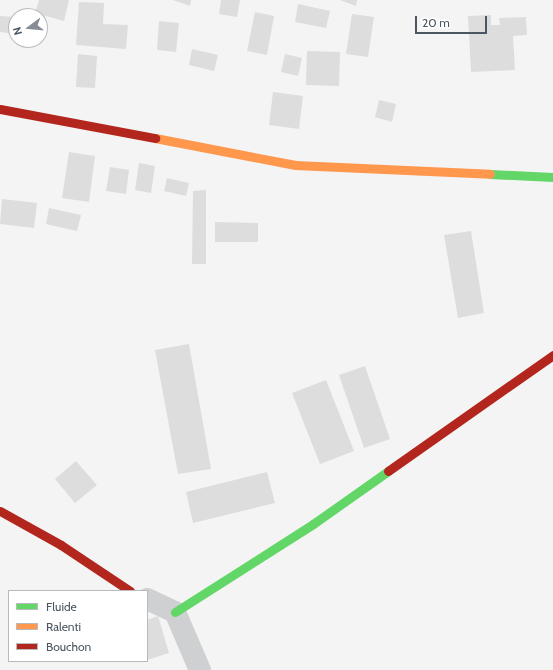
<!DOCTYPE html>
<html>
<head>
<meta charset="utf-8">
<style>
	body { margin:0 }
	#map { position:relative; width:553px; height:670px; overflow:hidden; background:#f4f4f4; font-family:Cabin,sans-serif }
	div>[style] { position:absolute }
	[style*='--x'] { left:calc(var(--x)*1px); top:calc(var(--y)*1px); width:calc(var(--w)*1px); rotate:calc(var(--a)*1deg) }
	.building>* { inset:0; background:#ddddde }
	.street>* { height:22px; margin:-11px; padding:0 11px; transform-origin:11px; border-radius:11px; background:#ced0d2 }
	.fast>* { height:9px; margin:-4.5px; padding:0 4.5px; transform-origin:4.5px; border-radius:4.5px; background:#63d668 }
	.slow>* { height:9px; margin:-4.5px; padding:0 4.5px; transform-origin:4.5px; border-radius:4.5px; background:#ff974d }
	.jam>* { height:9px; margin:-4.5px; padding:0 4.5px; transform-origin:4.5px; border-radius:4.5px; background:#b3261e }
	span { translate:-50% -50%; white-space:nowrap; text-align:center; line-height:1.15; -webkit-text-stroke:3.5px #fff; paint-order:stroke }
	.legend { position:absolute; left:8px; top:590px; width:140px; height:72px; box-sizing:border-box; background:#fff; border:1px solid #b7bbc0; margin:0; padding:5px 7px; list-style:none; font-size:12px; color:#4a5661 }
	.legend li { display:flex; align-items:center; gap:8px; height:20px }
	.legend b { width:20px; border:1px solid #b7bbc0 }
	.north { position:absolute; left:8px; top:8px; width:40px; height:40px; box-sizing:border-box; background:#fff; border:1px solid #b7bbc0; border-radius:50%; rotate:254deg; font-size:11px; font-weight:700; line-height:16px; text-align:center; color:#4a5661 }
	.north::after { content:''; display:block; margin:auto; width:14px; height:18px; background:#868d94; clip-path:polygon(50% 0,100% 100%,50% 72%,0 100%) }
	.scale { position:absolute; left:415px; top:16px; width:72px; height:18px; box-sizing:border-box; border:2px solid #4a5661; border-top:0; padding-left:5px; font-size:12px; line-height:14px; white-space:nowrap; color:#4a5661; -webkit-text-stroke:3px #fff; paint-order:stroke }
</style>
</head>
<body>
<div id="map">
	<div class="building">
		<div style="clip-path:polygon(39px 0,69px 0,64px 21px,35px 13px)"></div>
		<div style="clip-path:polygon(173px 0,191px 0,190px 6px)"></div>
		<div style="clip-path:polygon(221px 0,240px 0,237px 17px,219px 14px)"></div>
		<div style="clip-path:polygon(340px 0,357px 0,356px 6px)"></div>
		<div style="clip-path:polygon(79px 2px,104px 3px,103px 24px,128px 25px,126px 49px,76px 45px)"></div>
		<div style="clip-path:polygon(298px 4px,330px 11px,326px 28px,295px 22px)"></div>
		<div style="clip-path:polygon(255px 12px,274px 16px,267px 55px,247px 51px)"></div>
		<div style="clip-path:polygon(352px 14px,374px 17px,368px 57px,346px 54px)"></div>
		<div style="clip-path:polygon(491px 15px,491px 25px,500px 25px,499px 18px,526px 17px,527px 35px,513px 36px,515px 70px,471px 72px,468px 16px)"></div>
		<div style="clip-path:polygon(0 16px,16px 17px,16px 34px,0 32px)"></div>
		<div style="clip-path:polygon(159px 21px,179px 23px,176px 52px,157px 50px)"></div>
		<div style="clip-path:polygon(192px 49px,218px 55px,214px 71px,189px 65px)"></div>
		<div style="clip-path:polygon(307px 51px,340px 52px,339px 86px,306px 85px)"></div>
		<div style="clip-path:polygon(78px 54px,97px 56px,95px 88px,76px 87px)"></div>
		<div style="clip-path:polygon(285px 54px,302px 58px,298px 76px,281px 72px)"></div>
		<div style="clip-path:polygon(273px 92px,303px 96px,299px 129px,269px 125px)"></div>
		<div style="clip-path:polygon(379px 100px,396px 104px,392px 122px,375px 117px)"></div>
		<div style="clip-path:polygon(69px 152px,95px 156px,89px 202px,62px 198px)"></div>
		<div style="clip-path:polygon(139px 163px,155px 166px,151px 193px,135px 190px)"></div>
		<div style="clip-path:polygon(110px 167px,129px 170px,126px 194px,106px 191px)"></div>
		<div style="clip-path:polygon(167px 178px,189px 183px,186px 196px,164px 191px)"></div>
		<div style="clip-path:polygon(206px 190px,206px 264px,192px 264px,193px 191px)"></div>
		<div style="clip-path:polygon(2px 199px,37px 203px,34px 228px,0 224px)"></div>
		<div style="clip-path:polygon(49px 208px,81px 215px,77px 231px,46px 224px)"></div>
		<div style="clip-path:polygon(215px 222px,258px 223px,258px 242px,215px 242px)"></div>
		<div style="clip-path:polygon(471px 231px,484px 313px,458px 318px,444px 235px)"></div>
		<div style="clip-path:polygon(189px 344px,211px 469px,178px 474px,155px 350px)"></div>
		<div style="clip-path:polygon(365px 366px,390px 439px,364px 448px,339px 375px)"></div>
		<div style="clip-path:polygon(326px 380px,354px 451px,320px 464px,292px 393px)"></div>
		<div style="clip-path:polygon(76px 461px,97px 485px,75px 503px,55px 479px)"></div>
		<div style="clip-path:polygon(267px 472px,275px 503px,193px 523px,186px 492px)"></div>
		<div style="clip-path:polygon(158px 616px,169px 653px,147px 660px,147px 620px)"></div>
	</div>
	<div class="street">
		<div style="--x:147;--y:599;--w:31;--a:25"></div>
		<div style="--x:175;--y:612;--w:63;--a:66.7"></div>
	</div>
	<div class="fast">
		<div style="--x:490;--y:174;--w:63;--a:2.7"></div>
		<div style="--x:175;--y:612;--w:164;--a:-32.5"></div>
		<div style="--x:313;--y:524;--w:92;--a:-35.2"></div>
	</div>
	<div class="slow">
		<div style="--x:155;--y:138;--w:143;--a:10.9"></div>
		<div style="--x:295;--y:165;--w:195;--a:2.6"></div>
	</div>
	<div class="jam">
		<div style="--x:0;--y:109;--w:158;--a:10.6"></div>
		<div style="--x:388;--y:471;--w:202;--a:-35.1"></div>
		<div style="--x:0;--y:511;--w:70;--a:29.1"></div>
		<div style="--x:61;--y:545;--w:83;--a:33.7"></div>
	</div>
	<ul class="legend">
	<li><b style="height:5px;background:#63d668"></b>Fluide</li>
	<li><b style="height:5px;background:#ff974d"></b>Ralenti</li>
	<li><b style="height:5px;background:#b3261e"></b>Bouchon</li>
	</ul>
	<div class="north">N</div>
	<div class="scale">20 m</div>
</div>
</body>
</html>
